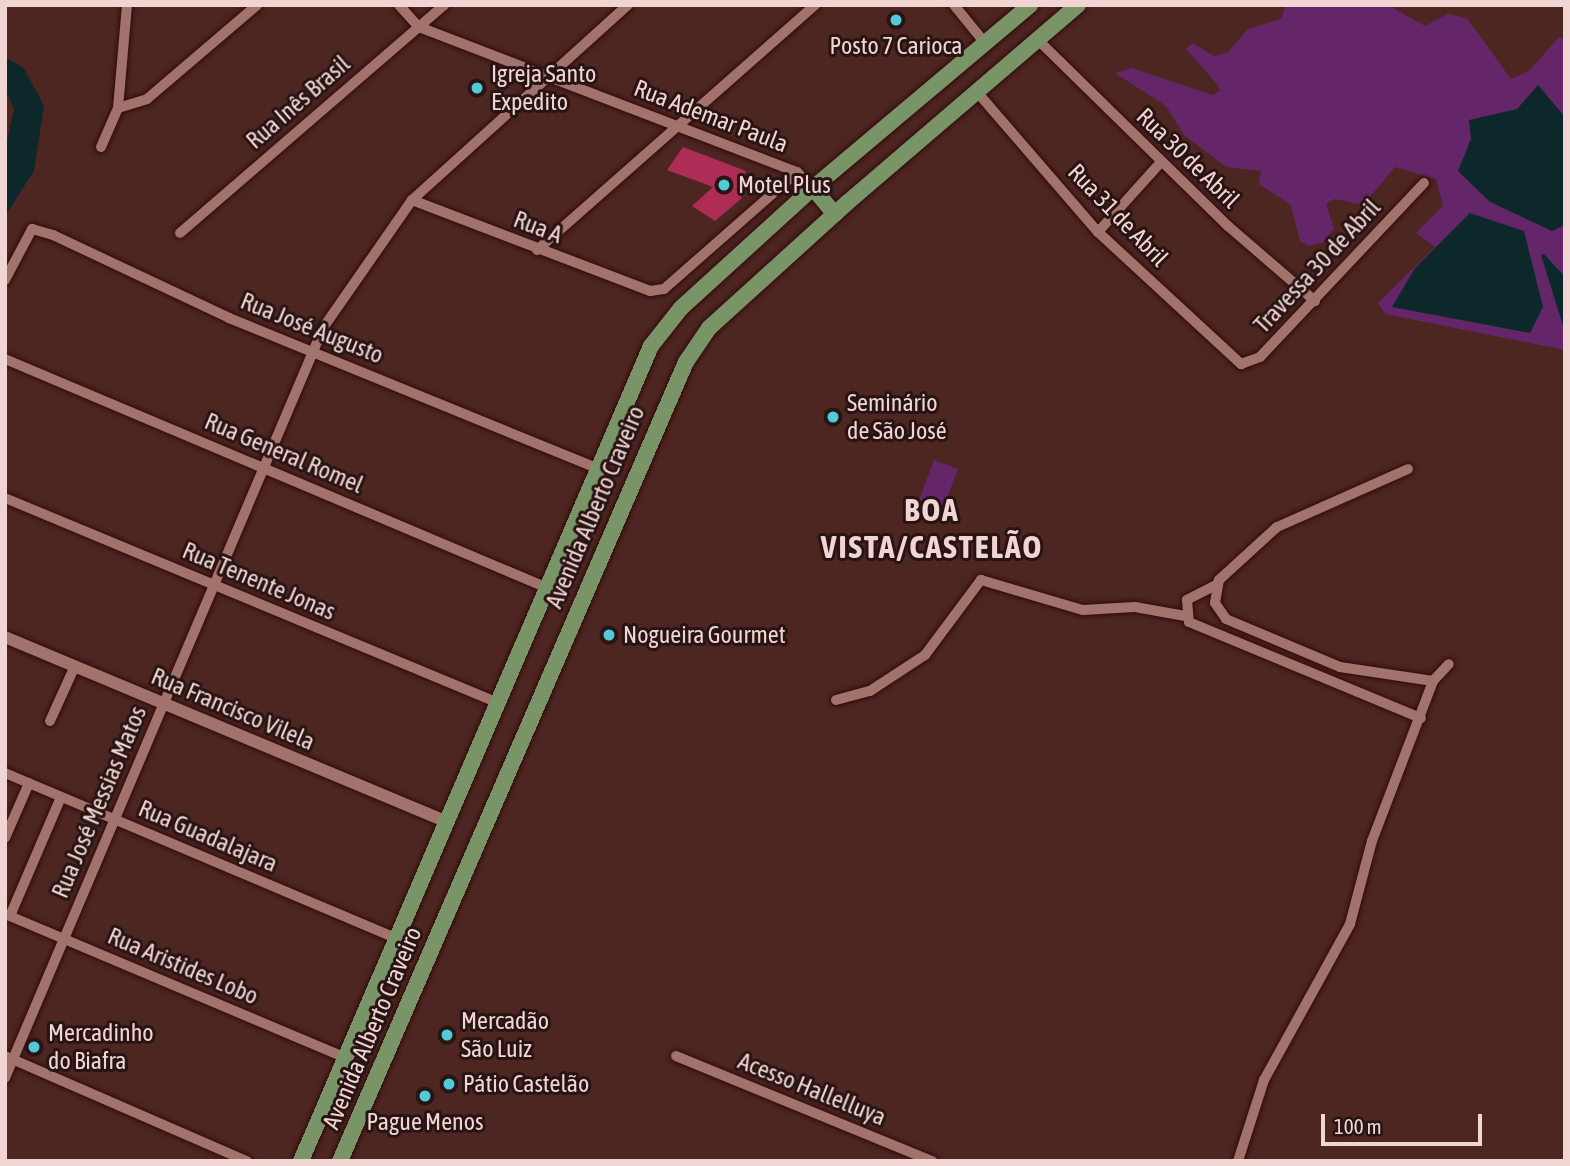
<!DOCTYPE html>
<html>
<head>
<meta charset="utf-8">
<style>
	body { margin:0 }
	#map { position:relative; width:1570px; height:1166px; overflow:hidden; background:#4d2521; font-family:"Asap Condensed",sans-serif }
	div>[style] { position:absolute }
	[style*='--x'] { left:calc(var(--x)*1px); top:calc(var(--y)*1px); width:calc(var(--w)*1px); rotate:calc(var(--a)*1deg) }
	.green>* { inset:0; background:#642668 }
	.water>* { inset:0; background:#0d282b }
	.building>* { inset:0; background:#ad2d57 }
	.roads { filter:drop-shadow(0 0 2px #310b0a) drop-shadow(0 0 2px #310b0a) }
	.minor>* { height:10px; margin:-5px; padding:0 5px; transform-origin:5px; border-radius:5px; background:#a2726d }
	.tertiary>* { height:12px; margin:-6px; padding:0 6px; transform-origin:6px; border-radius:6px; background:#a2726d }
	.primary>* { height:16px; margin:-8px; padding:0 8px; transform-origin:8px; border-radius:8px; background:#799567 }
	.dots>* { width:19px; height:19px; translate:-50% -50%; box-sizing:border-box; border:4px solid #271413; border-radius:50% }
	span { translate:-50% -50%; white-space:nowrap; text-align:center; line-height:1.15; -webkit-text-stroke:6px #271413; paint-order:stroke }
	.poi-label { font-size:24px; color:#f1d5d2 }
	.left { translate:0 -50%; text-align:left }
	.street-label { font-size:24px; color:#f1d5d2 }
	.district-label { font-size:32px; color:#f1d5d2; font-weight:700; letter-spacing:2px }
	.frame { position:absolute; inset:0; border:7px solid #f1d5d2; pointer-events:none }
	.scale { position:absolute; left:1321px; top:1114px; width:161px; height:32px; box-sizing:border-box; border:4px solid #f1d5d2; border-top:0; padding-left:9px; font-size:21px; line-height:24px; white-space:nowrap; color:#f1d5d2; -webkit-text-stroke:5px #271413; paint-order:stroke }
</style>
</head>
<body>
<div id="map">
	<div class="green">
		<div style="clip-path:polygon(1286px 5px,1388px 5px,1425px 26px,1448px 14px,1467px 18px,1511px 79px,1530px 70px,1559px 37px,1565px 39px,1565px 350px,1385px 314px,1378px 303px,1435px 247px,1416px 233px,1443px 206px,1436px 179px,1395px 167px,1363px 205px,1335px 199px,1326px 204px,1334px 229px,1322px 243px,1308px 246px,1300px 241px,1291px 205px,1259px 184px,1261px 171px,1226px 167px,1184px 135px,1166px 106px,1115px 73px,1131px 68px,1212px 95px,1220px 91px,1217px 84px,1186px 49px,1193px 43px,1214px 56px,1228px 52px,1248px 29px,1281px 19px)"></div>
		<div style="clip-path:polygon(934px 460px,958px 469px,941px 514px,917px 505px)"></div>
	</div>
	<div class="water">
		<div style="clip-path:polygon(5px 57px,24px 68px,44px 106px,34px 171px,5px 216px,5px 150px,14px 109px,5px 89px)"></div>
		<div style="clip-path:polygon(1538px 85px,1565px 117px,1565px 225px,1552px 231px,1490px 202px,1458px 171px,1471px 139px,1469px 120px,1517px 109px)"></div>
		<div style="clip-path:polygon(1470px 213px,1524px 231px,1543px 307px,1530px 333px,1392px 307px,1415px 268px)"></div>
		<div style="clip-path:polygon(1544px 254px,1565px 277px,1565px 332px,1541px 255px)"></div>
	</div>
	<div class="building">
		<div style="clip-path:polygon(683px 147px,746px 171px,738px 193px,742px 198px,715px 221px,692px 206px,713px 187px,667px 170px)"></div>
	</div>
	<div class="roads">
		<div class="minor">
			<div style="--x:399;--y:5;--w:30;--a:48"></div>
			<div style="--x:419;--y:27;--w:405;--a:21"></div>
			<div style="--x:797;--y:172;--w:23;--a:45"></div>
			<div style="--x:954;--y:5;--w:49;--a:50.8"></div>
			<div style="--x:1038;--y:40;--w:266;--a:44.4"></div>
			<div style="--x:1228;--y:226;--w:115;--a:40.8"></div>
			<div style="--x:977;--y:92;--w:185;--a:49.2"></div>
			<div style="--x:1098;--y:232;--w:195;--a:42.7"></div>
			<div style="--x:1241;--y:364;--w:20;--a:-20"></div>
			<div style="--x:1260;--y:357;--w:239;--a:-46.7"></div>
			<div style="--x:118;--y:108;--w:103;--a:-85"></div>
			<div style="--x:101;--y:147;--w:43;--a:-66.4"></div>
			<div style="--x:118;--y:108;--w:30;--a:-17"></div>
			<div style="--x:147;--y:99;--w:145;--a:-40.5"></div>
			<div style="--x:412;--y:200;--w:255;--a:20.9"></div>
			<div style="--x:650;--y:291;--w:14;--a:-8"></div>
			<div style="--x:664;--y:289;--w:177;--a:-41.3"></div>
			<div style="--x:1098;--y:232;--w:94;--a:-48"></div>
			<div style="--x:180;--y:233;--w:349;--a:-40.8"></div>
			<div style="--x:537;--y:250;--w:371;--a:-41.4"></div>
			<div style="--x:5;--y:280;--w:58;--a:-62.1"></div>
			<div style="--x:32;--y:229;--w:22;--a:16"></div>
			<div style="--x:53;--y:235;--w:195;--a:25.2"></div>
			<div style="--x:229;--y:318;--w:396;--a:22.2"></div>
			<div style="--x:5;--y:359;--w:586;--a:22.89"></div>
			<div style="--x:1408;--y:469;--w:143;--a:156.1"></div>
			<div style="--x:1277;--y:527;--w:79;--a:137.6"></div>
			<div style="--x:1219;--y:580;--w:23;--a:100"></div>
			<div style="--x:1215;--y:603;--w:19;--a:55"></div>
			<div style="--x:1226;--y:619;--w:124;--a:22.8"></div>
			<div style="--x:1340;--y:667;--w:94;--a:8.6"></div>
			<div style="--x:5;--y:498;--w:532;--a:22.56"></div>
			<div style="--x:1218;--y:584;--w:35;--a:153"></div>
			<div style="--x:1187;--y:600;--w:22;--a:85"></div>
			<div style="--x:1189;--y:622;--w:251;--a:22.5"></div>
			<div style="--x:836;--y:700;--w:35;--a:-15"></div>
			<div style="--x:870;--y:691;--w:66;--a:-33.2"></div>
			<div style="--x:925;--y:655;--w:94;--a:-53.3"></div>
			<div style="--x:981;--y:580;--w:106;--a:16.4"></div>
			<div style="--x:1083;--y:610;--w:52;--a:-3.3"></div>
			<div style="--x:1135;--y:607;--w:51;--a:10.2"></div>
			<div style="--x:50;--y:721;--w:60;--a:-65.6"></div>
			<div style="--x:5;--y:773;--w:423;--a:22.9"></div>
			<div style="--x:5;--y:838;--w:60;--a:-66.4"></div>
			<div style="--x:5;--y:914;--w:368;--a:22.9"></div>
			<div style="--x:10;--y:916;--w:129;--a:-66.8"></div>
			<div style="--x:5;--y:1056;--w:264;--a:23.5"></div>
			<div style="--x:676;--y:1056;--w:277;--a:22.3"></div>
			<div style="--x:5;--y:1078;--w:815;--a:-67.02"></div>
			<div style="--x:323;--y:328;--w:156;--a:-55.2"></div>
			<div style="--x:412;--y:200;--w:291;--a:-42.1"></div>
			<div style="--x:1238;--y:1161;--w:85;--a:-72.2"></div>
			<div style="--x:1264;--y:1080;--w:178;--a:-61.1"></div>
			<div style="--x:1350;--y:924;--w:86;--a:-75.2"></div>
			<div style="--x:1372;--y:841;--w:171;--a:-69.1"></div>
			<div style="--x:1433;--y:681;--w:23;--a:-47"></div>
		</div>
		<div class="tertiary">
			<div style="--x:5;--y:637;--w:477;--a:22.7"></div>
		</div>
		<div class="primary">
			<div style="--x:813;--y:188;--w:34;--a:50"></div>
			<div style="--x:301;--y:1161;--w:887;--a:-66.76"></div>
			<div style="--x:651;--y:346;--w:48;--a:-51.7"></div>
			<div style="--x:681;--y:308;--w:178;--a:-42.3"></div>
			<div style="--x:813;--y:188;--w:284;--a:-40.1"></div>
			<div style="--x:340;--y:1161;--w:871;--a:-66.59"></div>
			<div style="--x:686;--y:362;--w:41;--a:-55.9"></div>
			<div style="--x:709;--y:328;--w:188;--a:-42.2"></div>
			<div style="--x:848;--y:202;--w:303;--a:-40.6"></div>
		</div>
	</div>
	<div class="dots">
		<div style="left:896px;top:20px;background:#52cbd9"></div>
		<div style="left:477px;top:88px;background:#52cbd9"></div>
		<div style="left:724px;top:185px;background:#52cbd9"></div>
		<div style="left:833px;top:417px;background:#52cbd9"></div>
		<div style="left:609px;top:635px;background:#52cbd9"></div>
		<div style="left:447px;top:1035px;background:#52cbd9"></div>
		<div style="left:34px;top:1047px;background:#52cbd9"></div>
		<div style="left:449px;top:1084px;background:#52cbd9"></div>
		<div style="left:425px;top:1096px;background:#52cbd9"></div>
	</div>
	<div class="poi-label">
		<span style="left:896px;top:46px">Posto 7 Carioca</span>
		<span class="left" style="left:491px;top:88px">Igreja Santo<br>Expedito</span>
		<span class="left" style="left:738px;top:185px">Motel Plus</span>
		<span class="left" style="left:847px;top:417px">Seminário<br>de São José</span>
		<span class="left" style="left:623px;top:635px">Nogueira Gourmet</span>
		<span class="left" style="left:461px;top:1035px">Mercadão<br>São Luiz</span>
		<span class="left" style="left:48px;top:1047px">Mercadinho<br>do Biafra</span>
		<span class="left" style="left:463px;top:1084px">Pátio Castelão</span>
		<span style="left:425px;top:1122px">Pague Menos</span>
	</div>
	<div class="street-label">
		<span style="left:298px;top:102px;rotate:-41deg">Rua Inês Brasil</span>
		<span style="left:711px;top:116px;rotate:21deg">Rua Ademar Paula</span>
		<span style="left:1188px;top:158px;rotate:44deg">Rua 30 de Abril</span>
		<span style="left:1118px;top:215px;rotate:46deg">Rua 31 de Abril</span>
		<span style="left:538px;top:227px;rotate:21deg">Rua A</span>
		<span style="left:1317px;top:266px;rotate:-47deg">Travessa 30 de Abril</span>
		<span style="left:312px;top:328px;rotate:22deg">Rua José Augusto</span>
		<span style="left:284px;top:453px;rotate:23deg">Rua General Romel</span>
		<span style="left:595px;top:507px;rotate:-67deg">Avenida Alberto Craveiro</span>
		<span style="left:259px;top:581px;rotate:23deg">Rua Tenente Jonas</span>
		<span style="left:233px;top:709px;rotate:23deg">Rua Francisco Vilela</span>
		<span style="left:99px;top:802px;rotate:-67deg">Rua José Messias Matos</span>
		<span style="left:208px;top:836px;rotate:23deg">Rua Guadalajara</span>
		<span style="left:183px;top:966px;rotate:23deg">Rua Aristides Lobo</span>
		<span style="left:372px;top:1028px;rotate:-67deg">Avenida Alberto Craveiro</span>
		<span style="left:812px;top:1089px;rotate:22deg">Acesso Hallelluya</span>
	</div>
	<div class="district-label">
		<span style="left:932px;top:529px">BOA<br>VISTA/CASTELÃO</span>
	</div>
	<div class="frame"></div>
	<div class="scale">100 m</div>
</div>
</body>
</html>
